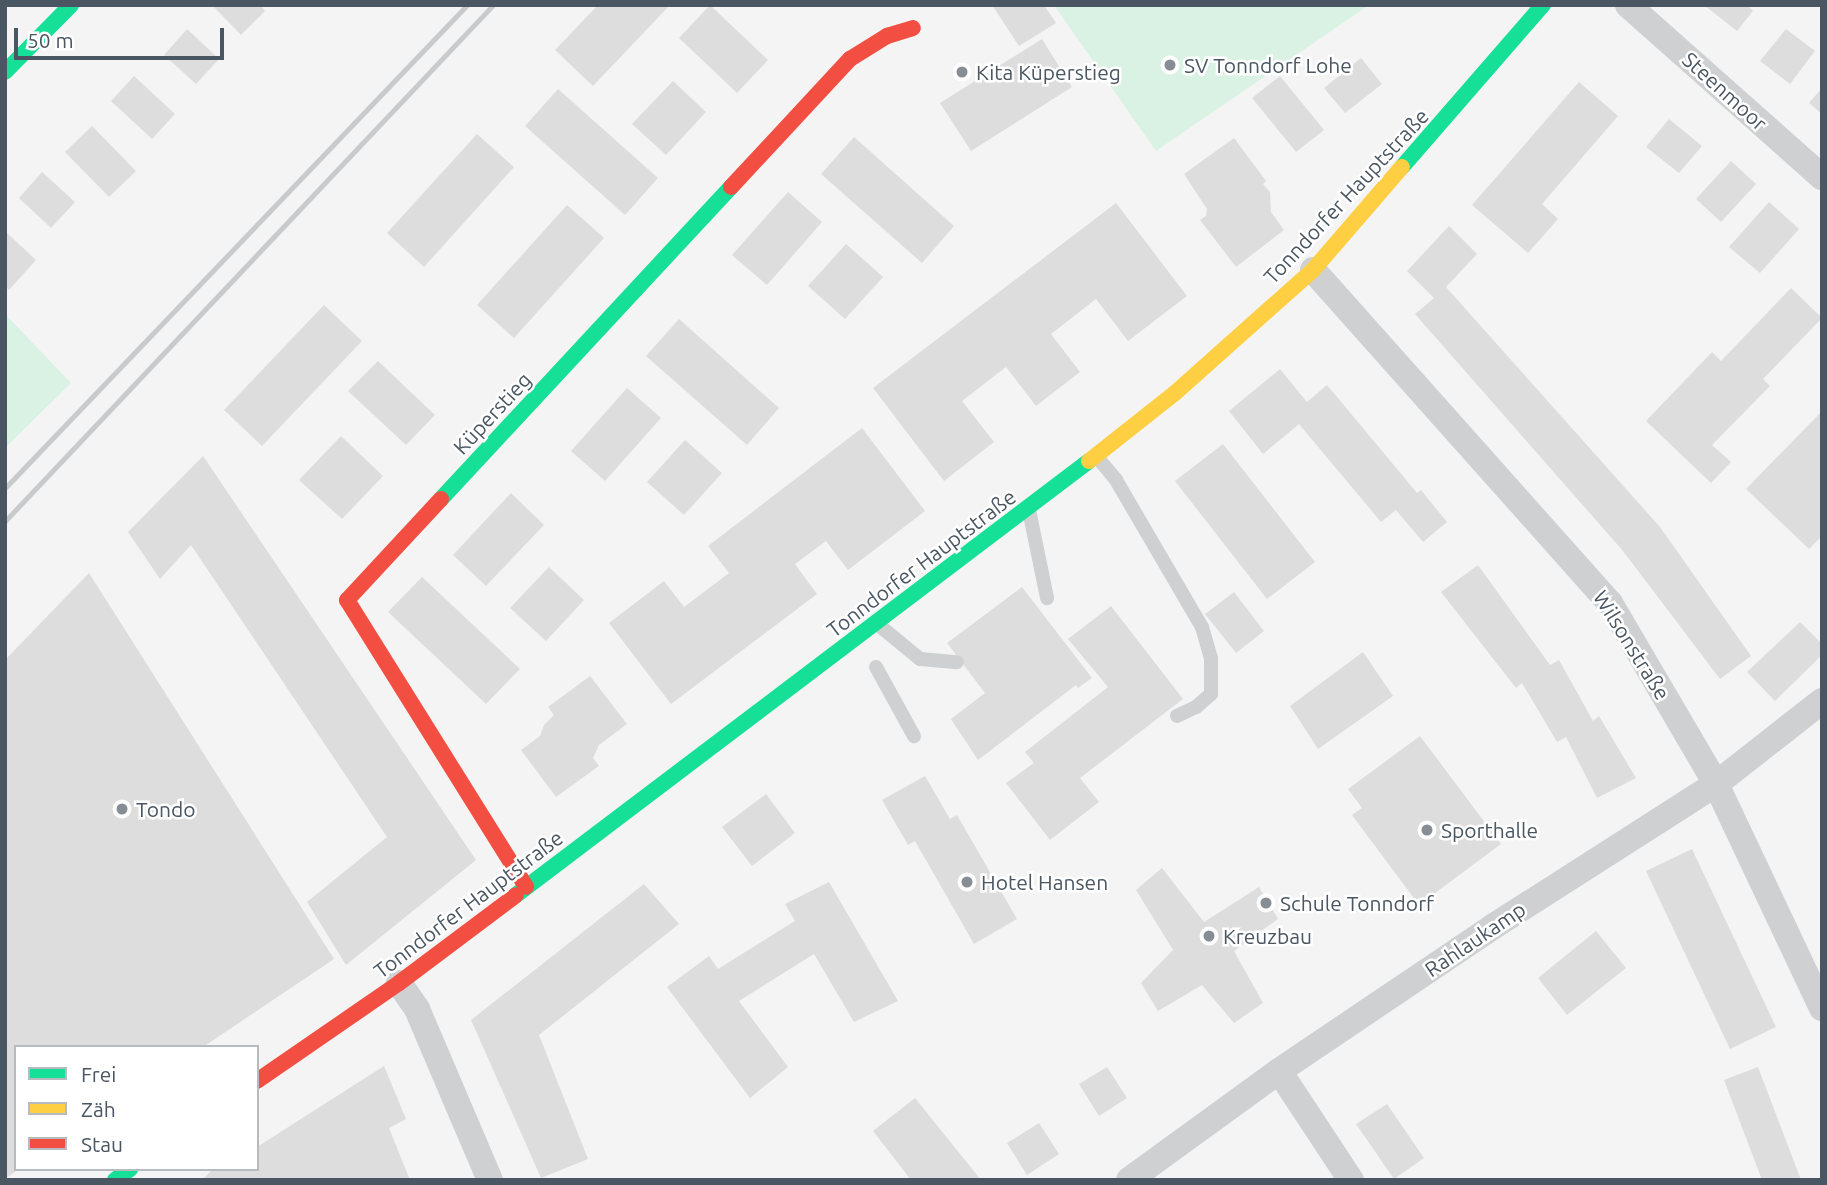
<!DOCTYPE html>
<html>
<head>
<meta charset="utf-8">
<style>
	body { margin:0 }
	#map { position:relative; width:1827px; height:1185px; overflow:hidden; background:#f4f4f4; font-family:Ubuntu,sans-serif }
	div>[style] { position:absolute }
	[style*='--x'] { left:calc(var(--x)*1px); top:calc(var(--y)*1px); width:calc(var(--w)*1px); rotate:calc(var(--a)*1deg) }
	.green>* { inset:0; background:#d9f2e3 }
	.building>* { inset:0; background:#ddddde }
	.lane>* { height:14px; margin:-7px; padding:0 7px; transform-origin:7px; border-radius:7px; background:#ced0d2 }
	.street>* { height:26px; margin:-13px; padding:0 13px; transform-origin:13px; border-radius:13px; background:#ced0d2 }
	.fast>* { height:16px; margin:-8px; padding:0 8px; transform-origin:8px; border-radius:8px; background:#16e098 }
	.slow>* { height:16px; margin:-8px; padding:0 8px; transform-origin:8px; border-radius:8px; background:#ffcf43 }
	.jam>* { height:16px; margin:-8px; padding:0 8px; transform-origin:8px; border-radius:8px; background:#f24e42 }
	.rail>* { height:5px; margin:-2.5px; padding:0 2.5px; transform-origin:2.5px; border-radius:2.5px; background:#c9cacc }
	.dots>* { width:19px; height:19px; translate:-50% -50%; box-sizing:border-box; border:4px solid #fff; border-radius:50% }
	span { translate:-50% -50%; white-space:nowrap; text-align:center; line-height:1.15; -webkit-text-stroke:5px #fff; paint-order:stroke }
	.poi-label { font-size:21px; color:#4a5661 }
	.left { translate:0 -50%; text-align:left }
	.street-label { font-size:21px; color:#4a5661 }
	.frame { position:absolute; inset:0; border:7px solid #4a5661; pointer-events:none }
	.legend { position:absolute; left:14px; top:1045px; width:245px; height:126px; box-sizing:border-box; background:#fff; border:2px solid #b7bbc0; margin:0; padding:9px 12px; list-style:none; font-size:21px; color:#4a5661 }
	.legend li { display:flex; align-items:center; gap:14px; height:35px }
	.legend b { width:35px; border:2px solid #b7bbc0 }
	.scale { position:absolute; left:14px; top:28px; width:210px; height:32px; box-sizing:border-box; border:4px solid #4a5661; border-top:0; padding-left:9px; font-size:21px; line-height:24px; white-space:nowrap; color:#4a5661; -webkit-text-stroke:5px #fff; paint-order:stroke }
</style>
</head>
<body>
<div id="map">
	<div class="green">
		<div style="clip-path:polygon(1054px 5px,1369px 5px,1156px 151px)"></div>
		<div style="clip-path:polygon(5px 314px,71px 383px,5px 448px)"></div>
	</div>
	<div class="building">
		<div style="clip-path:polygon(212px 5px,260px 5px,265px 11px,241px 35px)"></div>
		<div style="clip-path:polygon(598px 5px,670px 5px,593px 86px,555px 50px)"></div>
		<div style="clip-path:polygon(710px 5px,768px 60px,737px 93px,679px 38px)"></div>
		<div style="clip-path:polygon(992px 5px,1044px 5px,1056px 23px,1019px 46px)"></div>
		<div style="clip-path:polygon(1704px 5px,1747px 5px,1753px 11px,1737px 31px)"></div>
		<div style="clip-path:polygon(187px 29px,219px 59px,196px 84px,164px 55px)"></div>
		<div style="clip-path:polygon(1786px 29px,1815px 51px,1790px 84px,1760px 61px)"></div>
		<div style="clip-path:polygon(1042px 39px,1072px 87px,971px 151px,940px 103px)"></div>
		<div style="clip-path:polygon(1361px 58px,1382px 84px,1345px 113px,1324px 88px)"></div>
		<div style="clip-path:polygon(134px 76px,175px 114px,152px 139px,111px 101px)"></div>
		<div style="clip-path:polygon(1280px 76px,1324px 130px,1296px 152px,1252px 98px)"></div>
		<div style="clip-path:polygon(673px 81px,706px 112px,666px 155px,632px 124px)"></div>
		<div style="clip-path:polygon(1579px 82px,1618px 116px,1542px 204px,1558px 219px,1528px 253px,1472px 205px)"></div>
		<div style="clip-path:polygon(1822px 88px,1822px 114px,1809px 103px)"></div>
		<div style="clip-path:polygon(558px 89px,658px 178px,625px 215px,525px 126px)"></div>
		<div style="clip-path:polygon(1669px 119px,1702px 146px,1679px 173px,1646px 147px)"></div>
		<div style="clip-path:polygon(92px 126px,136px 171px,109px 197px,65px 152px)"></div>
		<div style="clip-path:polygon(477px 134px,514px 167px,424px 267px,387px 233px)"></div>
		<div style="clip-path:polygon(854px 137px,954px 226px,922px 263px,821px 174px)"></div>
		<div style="clip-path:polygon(1234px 138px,1266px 181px,1263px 184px,1270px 192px,1271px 212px,1284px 230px,1236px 267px,1200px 220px,1206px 216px,1207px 209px,1184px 174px)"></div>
		<div style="clip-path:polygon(1731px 161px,1756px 184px,1721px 222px,1696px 199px)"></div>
		<div style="clip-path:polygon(42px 172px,75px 202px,51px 228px,19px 198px)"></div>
		<div style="clip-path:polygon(788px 192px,822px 222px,767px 285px,732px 255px)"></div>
		<div style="clip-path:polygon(1769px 202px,1799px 229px,1760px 273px,1729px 247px)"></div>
		<div style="clip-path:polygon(1116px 203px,1187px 296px,1128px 341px,1096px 299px,1051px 334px,1080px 372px,1036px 406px,1006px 367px,962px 401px,994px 442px,944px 481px,873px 388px)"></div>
		<div style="clip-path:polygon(567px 205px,604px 238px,514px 338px,477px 305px)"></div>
		<div style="clip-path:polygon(1449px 226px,1477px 254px,1446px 287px,1660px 527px,1751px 656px,1720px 679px,1623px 551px,1415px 314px,1434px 298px,1407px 271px)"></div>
		<div style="clip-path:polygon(5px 231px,36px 260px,9px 290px,5px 286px)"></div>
		<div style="clip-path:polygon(846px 244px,883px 277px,845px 319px,808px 286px)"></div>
		<div style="clip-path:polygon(1791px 288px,1822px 318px,1763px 379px,1770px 386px,1712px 445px,1731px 462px,1711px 483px,1646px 421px,1712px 352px,1721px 361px)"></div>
		<div style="clip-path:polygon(324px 305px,362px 341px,262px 446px,224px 410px)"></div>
		<div style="clip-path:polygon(679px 319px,779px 408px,747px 445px,646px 356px)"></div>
		<div style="clip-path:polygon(378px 361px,435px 415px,406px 445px,348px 391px)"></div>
		<div style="clip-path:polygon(1280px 369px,1307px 402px,1327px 385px,1417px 493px,1421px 490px,1447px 522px,1423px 542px,1396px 510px,1381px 522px,1299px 424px,1263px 454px,1229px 411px)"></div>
		<div style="clip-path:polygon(627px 388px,661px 418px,605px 481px,571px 451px)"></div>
		<div style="clip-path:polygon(1822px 411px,1822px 536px,1809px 549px,1746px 489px)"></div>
		<div style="clip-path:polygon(862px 428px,925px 511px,848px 570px,826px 541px,795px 564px,817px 594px,671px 704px,609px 623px,664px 581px,684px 607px,729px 573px,708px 546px)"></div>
		<div style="clip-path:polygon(341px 436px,383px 476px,342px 519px,299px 480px)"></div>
		<div style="clip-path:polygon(685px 440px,722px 473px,684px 515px,647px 482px)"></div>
		<div style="clip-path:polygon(1223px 444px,1315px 562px,1267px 599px,1175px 481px)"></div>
		<div style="clip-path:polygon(203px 456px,476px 860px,346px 965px,307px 902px,387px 837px,191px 545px,160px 579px,128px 532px)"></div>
		<div style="clip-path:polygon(511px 493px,544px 525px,486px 586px,453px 555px)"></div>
		<div style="clip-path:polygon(1478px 565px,1550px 665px,1559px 660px,1593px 721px,1599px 716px,1636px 778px,1597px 798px,1566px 737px,1557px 742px,1522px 683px,1516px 688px,1441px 592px)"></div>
		<div style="clip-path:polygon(549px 567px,584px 600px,546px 641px,510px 608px)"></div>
		<div style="clip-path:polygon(89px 573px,334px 959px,203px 1047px,16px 1047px,16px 1169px,19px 1169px,5px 1179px,5px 660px)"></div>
		<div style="clip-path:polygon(422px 577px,520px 669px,486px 704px,388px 612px)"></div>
		<div style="clip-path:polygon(1022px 587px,1092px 678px,1078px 688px,1076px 685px,978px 760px,951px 719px,985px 693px,947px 643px)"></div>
		<div style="clip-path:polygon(1234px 592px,1264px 631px,1236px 653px,1205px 614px)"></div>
		<div style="clip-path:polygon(1111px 606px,1183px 699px,1080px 778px,1099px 802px,1050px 840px,1006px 783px,1034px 763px,1025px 752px,1108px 687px,1068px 639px)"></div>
		<div style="clip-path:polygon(1800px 622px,1822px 644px,1822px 655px,1775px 701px,1747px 672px)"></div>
		<div style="clip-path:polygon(1363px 652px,1393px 696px,1318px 749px,1290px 706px)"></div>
		<div style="clip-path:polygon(590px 676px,627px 724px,599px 745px,593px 758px,599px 766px,556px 797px,521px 750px,540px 736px,544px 725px,554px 715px,548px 707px)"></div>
		<div style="clip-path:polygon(1420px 736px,1501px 844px,1419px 905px,1352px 815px,1362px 808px,1348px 789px)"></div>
		<div style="clip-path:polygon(925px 776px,950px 819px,957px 815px,1017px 919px,974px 944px,915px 841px,908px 845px,882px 800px)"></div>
		<div style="clip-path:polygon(766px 794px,795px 833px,752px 866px,722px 827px)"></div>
		<div style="clip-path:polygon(1692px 849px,1776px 1027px,1730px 1049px,1646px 871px)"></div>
		<div style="clip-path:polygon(1162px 868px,1204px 922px,1259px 887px,1278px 919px,1234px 951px,1263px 1003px,1234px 1023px,1202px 985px,1158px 1011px,1141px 983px,1173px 950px,1136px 890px)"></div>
		<div style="clip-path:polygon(829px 882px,898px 1001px,854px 1022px,814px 954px,739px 1001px,788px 1067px,750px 1098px,667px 987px,709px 956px,718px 969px,795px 921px,785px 904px)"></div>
		<div style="clip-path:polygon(644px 884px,679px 924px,539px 1035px,588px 1159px,541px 1178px,471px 1020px)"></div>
		<div style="clip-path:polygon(1596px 931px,1626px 968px,1567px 1015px,1538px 978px)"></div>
		<div style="clip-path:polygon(384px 1066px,406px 1119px,389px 1128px,410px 1180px,202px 1180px,213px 1169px,257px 1169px,257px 1147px)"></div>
		<div style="clip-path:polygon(1107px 1067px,1127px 1098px,1099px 1116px,1079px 1084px)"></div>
		<div style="clip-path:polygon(1758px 1067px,1801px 1180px,1762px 1180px,1724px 1080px)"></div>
		<div style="clip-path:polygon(915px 1098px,981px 1180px,911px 1180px,873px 1131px)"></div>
		<div style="clip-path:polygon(1387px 1104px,1424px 1158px,1394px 1179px,1356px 1124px)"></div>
		<div style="clip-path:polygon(1039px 1123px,1059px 1154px,1027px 1175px,1007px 1143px)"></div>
	</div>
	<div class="lane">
		<div style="--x:1097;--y:457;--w:30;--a:50"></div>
		<div style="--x:1116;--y:480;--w:170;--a:59.7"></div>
		<div style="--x:1202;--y:627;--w:32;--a:74"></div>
		<div style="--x:1211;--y:658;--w:36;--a:90"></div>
		<div style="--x:1211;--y:694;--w:20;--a:139"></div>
		<div style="--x:1196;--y:707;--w:21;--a:155"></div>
		<div style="--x:1029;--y:510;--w:90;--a:78.4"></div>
		<div style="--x:875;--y:622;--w:58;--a:39.4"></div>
		<div style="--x:920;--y:659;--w:37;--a:5"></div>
		<div style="--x:876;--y:667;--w:79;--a:61.2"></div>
	</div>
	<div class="street">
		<div style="--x:1628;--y:5;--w:259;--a:41.6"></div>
		<div style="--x:1313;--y:270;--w:446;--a:48.3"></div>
		<div style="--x:1610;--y:603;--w:210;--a:59.6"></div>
		<div style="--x:1716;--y:784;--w:248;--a:64.7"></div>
		<div style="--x:399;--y:983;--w:32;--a:55"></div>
		<div style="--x:417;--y:1009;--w:186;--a:66.9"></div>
		<div style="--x:1279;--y:1071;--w:131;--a:56.6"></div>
		<div style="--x:1129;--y:1180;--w:185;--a:-36"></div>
		<div style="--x:1279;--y:1071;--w:259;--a:-34"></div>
		<div style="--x:1494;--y:926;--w:264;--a:-32.6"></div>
		<div style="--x:1716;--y:784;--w:135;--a:-38.1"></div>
	</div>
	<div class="fast">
		<div style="--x:5;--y:72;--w:94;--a:-45.4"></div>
		<div style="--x:1402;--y:167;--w:215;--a:-49"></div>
		<div style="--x:441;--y:499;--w:426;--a:-47.1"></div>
		<div style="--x:516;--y:895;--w:719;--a:-37.14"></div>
		<div style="--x:115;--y:1180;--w:19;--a:-36"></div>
	</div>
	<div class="slow">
		<div style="--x:1089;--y:461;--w:110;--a:-38.3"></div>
		<div style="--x:1175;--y:393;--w:185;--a:-41.7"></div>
		<div style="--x:1313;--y:270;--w:136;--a:-49.2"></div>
	</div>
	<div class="jam">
		<div style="--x:731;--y:187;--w:175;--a:-47.1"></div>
		<div style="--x:850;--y:59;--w:44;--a:-31.9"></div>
		<div style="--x:887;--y:36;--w:27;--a:-17"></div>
		<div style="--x:441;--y:499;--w:138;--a:132.9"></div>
		<div style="--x:347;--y:600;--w:338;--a:58"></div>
		<div style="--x:257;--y:1081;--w:173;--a:-34.6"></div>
		<div style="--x:399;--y:983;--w:146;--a:-36.9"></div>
	</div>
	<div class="rail">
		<div style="--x:5;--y:488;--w:668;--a:-46.27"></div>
		<div style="--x:5;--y:521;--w:710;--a:-46.6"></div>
	</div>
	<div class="dots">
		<div style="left:1170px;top:65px;background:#868d94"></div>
		<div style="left:962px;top:72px;background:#868d94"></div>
		<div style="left:122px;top:809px;background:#868d94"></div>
		<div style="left:1427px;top:830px;background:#868d94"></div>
		<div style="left:967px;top:882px;background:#868d94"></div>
		<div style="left:1266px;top:903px;background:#868d94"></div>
		<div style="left:1209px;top:936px;background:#868d94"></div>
	</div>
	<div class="poi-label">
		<span class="left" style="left:1184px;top:65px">SV Tonndorf Lohe</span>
		<span class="left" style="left:976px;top:72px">Kita Küperstieg</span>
		<span class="left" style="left:136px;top:809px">Tondo</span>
		<span class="left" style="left:1441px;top:830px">Sporthalle</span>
		<span class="left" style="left:981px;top:882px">Hotel Hansen</span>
		<span class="left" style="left:1280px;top:903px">Schule Tonndorf</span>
		<span class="left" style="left:1223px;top:936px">Kreuzbau</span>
	</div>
	<div class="street-label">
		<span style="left:1725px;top:91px;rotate:42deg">Steenmoor</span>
		<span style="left:1346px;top:196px;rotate:-47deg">Tonndorfer Hauptstraße</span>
		<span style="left:492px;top:413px;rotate:-47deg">Küperstieg</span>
		<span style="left:921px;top:563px;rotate:-37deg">Tonndorfer Hauptstraße</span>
		<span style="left:1632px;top:645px;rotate:58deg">Wilsonstraße</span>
		<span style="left:468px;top:904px;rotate:-37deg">Tonndorfer Hauptstraße</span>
		<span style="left:1475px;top:939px;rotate:-34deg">Rahlaukamp</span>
	</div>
	<div class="frame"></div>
	<ul class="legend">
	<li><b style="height:9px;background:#16e098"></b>Frei</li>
	<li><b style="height:9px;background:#ffcf43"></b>Zäh</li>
	<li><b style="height:9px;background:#f24e42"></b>Stau</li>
	</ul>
	<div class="scale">50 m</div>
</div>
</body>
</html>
